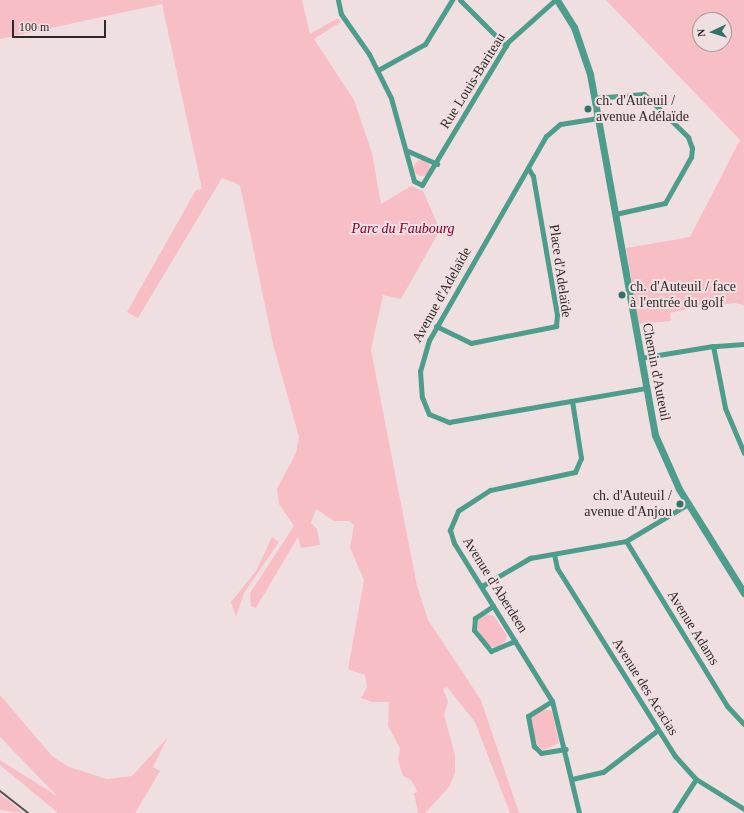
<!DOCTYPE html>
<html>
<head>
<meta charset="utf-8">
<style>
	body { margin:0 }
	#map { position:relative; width:744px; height:813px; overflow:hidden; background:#f0dfe1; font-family:Georgia,serif }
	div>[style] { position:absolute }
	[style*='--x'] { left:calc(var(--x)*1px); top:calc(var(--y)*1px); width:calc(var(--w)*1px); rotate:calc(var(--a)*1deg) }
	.green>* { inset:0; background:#f8bec6 }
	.round { border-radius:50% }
	.minor>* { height:5px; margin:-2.5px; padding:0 2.5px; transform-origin:2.5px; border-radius:2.5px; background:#4d9d8c }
	.tertiary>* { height:7px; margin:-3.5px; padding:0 3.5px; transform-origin:3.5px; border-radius:3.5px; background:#4d9d8c }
	.rail>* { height:2px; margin:-1px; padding:0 1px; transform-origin:1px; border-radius:1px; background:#564e4f }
	.dots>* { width:11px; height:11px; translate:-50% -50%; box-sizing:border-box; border:2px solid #f0dfe1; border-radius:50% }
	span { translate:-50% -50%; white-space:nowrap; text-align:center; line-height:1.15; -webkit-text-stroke:4px #f0dfe1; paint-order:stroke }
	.street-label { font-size:14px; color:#2f292a }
	.poi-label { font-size:14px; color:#2f292a }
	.left { translate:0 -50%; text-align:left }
	.right { translate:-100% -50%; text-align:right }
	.park-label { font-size:14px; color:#820032; font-style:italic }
	.north { position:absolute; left:692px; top:12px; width:40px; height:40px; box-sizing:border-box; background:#f0dfe1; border:1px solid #a39698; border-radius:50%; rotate:266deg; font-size:11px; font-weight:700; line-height:16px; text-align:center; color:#2f292a }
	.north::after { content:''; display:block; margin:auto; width:14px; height:18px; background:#317467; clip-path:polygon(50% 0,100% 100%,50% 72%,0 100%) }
	.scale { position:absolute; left:12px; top:20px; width:94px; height:18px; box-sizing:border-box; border:2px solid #2f292a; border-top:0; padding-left:5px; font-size:12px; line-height:14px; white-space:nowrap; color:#2f292a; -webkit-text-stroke:3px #f0dfe1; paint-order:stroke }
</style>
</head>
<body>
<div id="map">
	<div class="green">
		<div style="clip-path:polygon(0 0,302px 0,310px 34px,338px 18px,341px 22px,314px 39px,354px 100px,372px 153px,381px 204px,411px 186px,423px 191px,440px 230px,401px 299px,383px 295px,371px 350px,417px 586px,428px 620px,481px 700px,519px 813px,510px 813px,475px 722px,447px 687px,443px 689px,448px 702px,444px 715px,455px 755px,455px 773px,449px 787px,425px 813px,418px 813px,414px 793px,418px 792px,410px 779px,403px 776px,398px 760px,400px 748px,388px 726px,389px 702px,372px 702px,361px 698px,367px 687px,365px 675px,348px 669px,364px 580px,350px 548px,354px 525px,349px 521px,334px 521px,316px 509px,311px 523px,317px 529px,320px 545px,301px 548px,298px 537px,256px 608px,251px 606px,250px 593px,294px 526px,279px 504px,277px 489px,296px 453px,299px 437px,273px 344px,240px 185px,222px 178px,138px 318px,127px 312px,196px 190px,202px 189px,162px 4px,0 39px)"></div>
		<div style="clip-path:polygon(evenodd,606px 0,744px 0,744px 305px,735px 303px,688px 309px,670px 313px,671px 321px,639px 324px,626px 248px,690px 237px,740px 140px,606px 0,700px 20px,724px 20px,724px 44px,700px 44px,700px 20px)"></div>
		<div class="round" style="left:414px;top:160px;width:16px;height:16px"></div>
		<div style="clip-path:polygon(272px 537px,279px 542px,244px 593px,236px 617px,231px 602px,256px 571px)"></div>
		<div style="clip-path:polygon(487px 614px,494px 616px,507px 636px,505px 642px,495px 648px,488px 645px,477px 628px,478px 619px)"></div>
		<div style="clip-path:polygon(0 695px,52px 756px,69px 767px,107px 779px,132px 776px,168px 737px,153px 767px,160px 771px,135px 813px,58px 813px,0 765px,0 760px,57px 796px,0 737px)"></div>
		<div style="clip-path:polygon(543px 709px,552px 711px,559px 743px,543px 750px,538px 746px,530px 723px,531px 717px)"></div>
		<div style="clip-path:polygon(0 794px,8px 800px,24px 813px,0 810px)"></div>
	</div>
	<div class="minor">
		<div style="--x:338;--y:0;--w:14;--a:78"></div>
		<div style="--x:341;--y:14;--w:49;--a:55"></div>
		<div style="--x:369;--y:54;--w:49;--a:63.4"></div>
		<div style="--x:391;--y:98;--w:86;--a:74.5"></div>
		<div style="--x:414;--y:181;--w:9;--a:27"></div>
		<div style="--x:422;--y:185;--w:167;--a:-59"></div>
		<div style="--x:508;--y:42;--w:63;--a:-41.8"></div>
		<div style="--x:460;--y:0;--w:65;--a:45"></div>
		<div style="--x:378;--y:70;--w:54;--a:-29"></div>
		<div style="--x:425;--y:44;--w:52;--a:-58.5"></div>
		<div style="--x:594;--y:98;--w:50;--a:-4.6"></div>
		<div style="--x:644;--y:94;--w:62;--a:44.3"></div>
		<div style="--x:688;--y:137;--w:12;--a:70"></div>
		<div style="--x:692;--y:148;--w:9;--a:96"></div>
		<div style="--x:691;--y:157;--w:53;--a:119.5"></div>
		<div style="--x:665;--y:203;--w:51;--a:167.6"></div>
		<div style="--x:598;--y:118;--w:38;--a:171"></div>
		<div style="--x:560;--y:124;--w:18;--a:139"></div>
		<div style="--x:546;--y:136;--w:235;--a:119.8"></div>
		<div style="--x:429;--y:340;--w:32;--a:106"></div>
		<div style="--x:420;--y:371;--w:26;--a:86"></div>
		<div style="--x:422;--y:397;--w:18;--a:68"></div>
		<div style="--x:429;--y:414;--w:22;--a:22"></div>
		<div style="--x:449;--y:422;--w:199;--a:-9.8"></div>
		<div style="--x:408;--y:151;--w:32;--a:24"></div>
		<div style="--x:436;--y:326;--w:39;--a:26"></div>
		<div style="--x:471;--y:343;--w:87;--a:-11.3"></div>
		<div style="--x:556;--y:326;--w:11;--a:-85"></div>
		<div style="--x:557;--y:315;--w:141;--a:-99.8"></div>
		<div style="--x:533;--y:176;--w:9;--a:-122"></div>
		<div style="--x:744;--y:344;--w:31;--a:176"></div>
		<div style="--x:713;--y:346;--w:63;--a:79"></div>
		<div style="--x:725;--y:408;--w:49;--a:67.1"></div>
		<div style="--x:640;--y:358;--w:74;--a:-9.3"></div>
		<div style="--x:572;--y:401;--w:58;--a:81"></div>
		<div style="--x:581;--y:458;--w:15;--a:113"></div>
		<div style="--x:575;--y:472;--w:87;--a:168"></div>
		<div style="--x:490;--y:490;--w:38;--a:147"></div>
		<div style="--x:458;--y:511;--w:21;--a:113"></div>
		<div style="--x:450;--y:530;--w:14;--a:73"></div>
		<div style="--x:454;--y:543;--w:186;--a:58.2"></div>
		<div style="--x:552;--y:701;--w:115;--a:76.4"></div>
		<div style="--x:626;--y:541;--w:193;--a:58.5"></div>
		<div style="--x:727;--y:706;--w:25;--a:47"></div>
		<div style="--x:554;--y:554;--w:14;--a:78"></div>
		<div style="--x:557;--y:568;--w:222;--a:57.9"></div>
		<div style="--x:675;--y:756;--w:31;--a:48"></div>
		<div style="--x:696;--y:779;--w:57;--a:32"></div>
		<div style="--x:482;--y:586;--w:56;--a:-30.3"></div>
		<div style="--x:530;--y:558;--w:97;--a:-10"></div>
		<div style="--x:626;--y:541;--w:72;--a:-30.8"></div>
		<div style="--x:493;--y:606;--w:22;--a:146"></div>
		<div style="--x:475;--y:618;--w:12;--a:95"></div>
		<div style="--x:474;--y:630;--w:27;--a:51"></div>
		<div style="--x:491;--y:651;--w:26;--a:-23"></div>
		<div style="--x:552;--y:701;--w:28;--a:148"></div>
		<div style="--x:528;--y:716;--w:31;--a:79"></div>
		<div style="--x:534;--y:746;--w:10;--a:45"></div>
		<div style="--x:541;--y:753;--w:25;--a:-9"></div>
		<div style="--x:572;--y:779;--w:32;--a:-13"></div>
		<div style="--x:603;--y:772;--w:69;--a:-37.4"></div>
		<div style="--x:674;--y:813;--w:40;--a:-57.1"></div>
	</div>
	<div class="tertiary">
		<div style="--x:557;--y:0;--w:32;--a:58"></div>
		<div style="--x:574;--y:27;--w:50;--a:71.2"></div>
		<div style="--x:590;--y:74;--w:367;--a:79.8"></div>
		<div style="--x:655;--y:435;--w:59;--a:66"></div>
		<div style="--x:679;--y:489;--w:123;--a:58"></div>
	</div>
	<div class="rail">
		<div style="--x:0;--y:791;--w:36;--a:38"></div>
	</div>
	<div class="dots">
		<div style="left:588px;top:109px;background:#317467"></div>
		<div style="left:622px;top:295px;background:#317467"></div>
		<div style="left:680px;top:504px;background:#317467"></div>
	</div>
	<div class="street-label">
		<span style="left:473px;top:81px;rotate:-58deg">Rue Louis-Bariteau</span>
		<span style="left:560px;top:271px;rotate:82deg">Place d'Adelaïde</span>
		<span style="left:442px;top:295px;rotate:-61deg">Avenue d'Adelaïde</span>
		<span style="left:656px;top:372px;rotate:79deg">Chemin d'Auteuil</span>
		<span style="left:495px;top:585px;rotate:58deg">Avenue d'Aberdeen</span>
		<span style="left:693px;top:628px;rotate:58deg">Avenue Adams</span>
		<span style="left:645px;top:687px;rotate:58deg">Avenue des Acacias</span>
	</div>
	<div class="poi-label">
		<span class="left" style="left:596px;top:109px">ch. d'Auteuil /<br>avenue Adélaïde</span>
		<span class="left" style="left:630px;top:295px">ch. d'Auteuil / face<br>à l'entrée du golf</span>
		<span class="right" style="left:672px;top:504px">ch. d'Auteuil /<br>avenue d'Anjou</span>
	</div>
	<div class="park-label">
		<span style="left:403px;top:229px">Parc du Faubourg</span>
	</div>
	<div class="north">N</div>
	<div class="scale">100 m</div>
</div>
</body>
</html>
